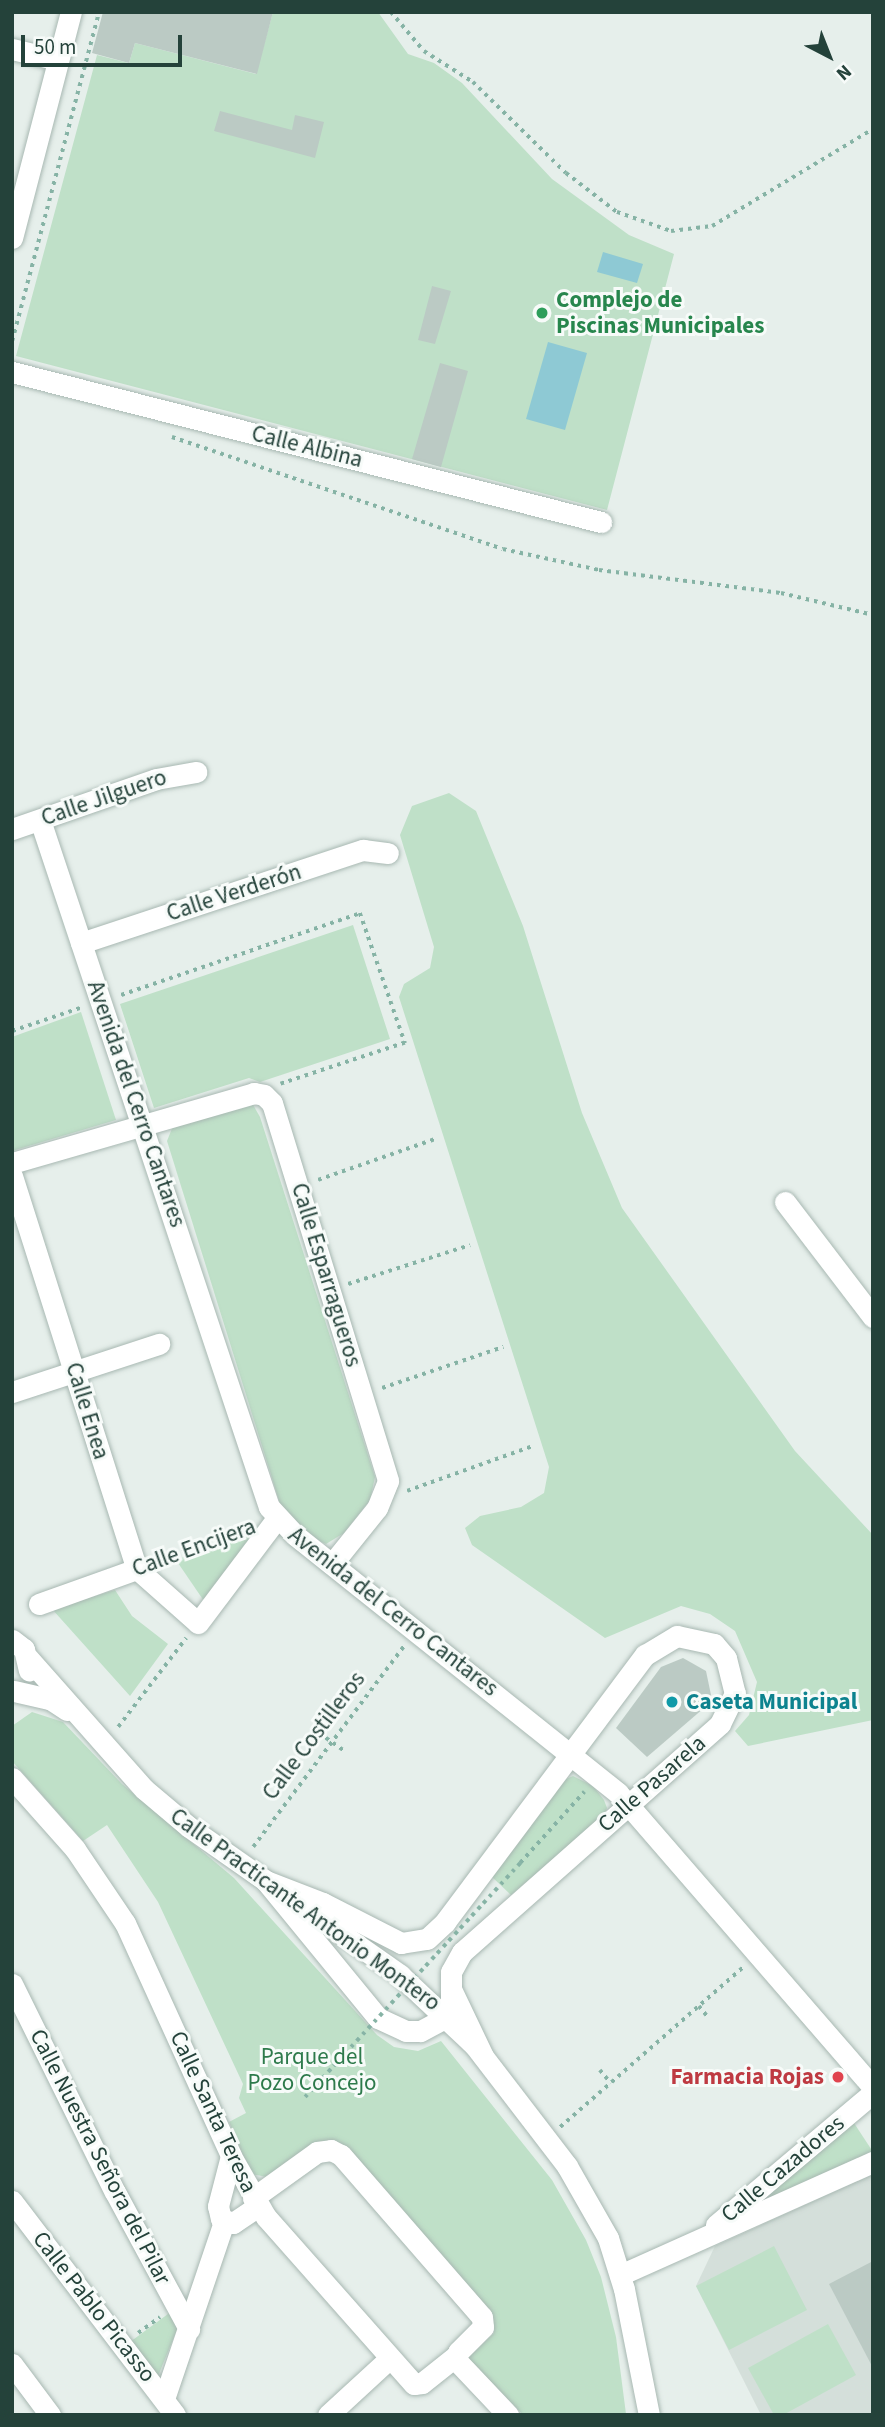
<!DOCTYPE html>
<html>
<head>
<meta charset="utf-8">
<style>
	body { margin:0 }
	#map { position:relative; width:885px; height:2427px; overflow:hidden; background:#e6efeb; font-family:"Source Sans 3",sans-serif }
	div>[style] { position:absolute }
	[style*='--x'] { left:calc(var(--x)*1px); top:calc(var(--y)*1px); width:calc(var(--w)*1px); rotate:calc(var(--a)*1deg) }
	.built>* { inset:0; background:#d4dfda }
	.green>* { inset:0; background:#bfe0c8 }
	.water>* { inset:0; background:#8ec9d4 }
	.building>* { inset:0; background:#bbcac4 }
	.path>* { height:3.5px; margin-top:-1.75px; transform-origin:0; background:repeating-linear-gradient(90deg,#86b3a5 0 3.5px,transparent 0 8.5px) }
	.roads { filter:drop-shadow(0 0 2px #a8b8b2) drop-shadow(0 0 2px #a8b8b2) }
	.street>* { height:21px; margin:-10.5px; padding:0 10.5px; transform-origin:10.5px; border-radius:10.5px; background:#fff }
	.secondary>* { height:21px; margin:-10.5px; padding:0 10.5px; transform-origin:10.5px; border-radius:10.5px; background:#fff }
	.path-bridge>* { height:3.5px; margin-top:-1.75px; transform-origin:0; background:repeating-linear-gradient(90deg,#86b3a5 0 3.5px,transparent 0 8.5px) }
	.dots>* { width:19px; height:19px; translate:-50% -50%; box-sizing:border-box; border:4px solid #f7fbf9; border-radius:50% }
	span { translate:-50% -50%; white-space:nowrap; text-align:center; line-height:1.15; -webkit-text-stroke:6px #f7fbf9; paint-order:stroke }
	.leisure-label { font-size:23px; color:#27864d; font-weight:700 }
	.left { translate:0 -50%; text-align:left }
	.street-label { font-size:23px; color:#24423a }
	.culture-label { font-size:23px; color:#0d838f; font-weight:700 }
	.park-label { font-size:23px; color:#2d7a4b }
	.health-label { font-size:23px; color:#be3a42; font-weight:700 }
	.right { translate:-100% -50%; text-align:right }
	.frame { position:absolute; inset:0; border:14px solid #24423a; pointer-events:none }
	.north { position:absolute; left:794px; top:21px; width:70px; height:70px; -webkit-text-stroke:5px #f7fbf9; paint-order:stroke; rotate:138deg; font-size:19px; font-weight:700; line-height:28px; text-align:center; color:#24423a }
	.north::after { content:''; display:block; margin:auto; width:24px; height:32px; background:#24423a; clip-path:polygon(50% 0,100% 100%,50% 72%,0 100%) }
	.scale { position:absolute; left:21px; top:35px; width:161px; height:32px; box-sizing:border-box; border:4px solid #24423a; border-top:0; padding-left:9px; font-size:21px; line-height:24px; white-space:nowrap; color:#24423a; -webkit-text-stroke:5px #f7fbf9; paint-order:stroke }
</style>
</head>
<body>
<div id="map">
	<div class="built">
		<div style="clip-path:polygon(873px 2174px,873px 2415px,761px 2415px,696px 2286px,715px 2246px)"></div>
	</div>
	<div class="green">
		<div style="clip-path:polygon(273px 12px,378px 12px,408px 54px,434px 63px,462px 83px,552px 179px,629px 235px,674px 254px,607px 510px,16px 356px,97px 55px,129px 63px,135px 43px,256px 74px)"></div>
		<div style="clip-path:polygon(449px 793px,476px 811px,523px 926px,582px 1113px,622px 1208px,795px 1451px,873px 1535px,873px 1720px,748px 1746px,735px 1731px,749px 1715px,757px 1682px,735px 1631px,710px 1614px,681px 1606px,605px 1638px,472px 1545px,465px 1528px,480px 1516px,521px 1507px,544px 1493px,549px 1467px,399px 997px,404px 984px,430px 968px,434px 947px,400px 835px,412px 806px)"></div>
		<div style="clip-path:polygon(353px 925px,390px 1039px,260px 1082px,249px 1078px,154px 1108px,120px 1004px)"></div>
		<div style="clip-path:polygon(81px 1012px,116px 1120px,12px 1151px,12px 1037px)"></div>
		<div style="clip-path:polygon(252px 1103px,260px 1117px,375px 1477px,370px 1500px,344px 1533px,326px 1544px,313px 1538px,281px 1507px,167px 1141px,173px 1126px)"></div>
		<div style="clip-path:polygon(247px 1534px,252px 1542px,206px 1604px,176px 1560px)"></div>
		<div style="clip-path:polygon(115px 1590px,132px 1616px,168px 1644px,130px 1696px,52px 1609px)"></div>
		<div style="clip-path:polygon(32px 1712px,63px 1722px,122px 1784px,234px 1878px,377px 2035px,394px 2047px,418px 2051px,441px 2041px,552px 2180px,586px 2240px,601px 2277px,616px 2337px,626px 2414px,523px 2415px,468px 2358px,494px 2333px,491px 2311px,335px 2142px,314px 2144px,267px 2177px,251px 2174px,229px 2122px,246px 2113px,239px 2098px,243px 2084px,158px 1902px,107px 1825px,83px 1841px,12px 1761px,12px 1726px)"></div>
		<div style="clip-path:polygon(573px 1776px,593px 1786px,604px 1800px,607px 1808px,604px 1817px,511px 1895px,492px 1877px,564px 1780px)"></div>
		<div style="clip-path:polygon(854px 2123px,873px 2152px,750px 2208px)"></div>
		<div style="clip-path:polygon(774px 2246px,807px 2310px,729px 2350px,696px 2286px)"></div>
		<div style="clip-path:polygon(172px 2311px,179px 2325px,158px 2376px,130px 2342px)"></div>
		<div style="clip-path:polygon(828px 2324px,856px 2375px,783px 2415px,774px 2415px,748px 2368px)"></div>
	</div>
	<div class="water">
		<div style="clip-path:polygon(603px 252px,643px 264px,637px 283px,597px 272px)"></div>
		<div style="clip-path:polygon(548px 342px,587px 353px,565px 430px,526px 419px)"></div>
	</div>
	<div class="building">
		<div style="clip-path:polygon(103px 12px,273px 12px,257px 74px,135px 43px,129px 63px,92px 53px)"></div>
		<div style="clip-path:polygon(220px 111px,292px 130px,295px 115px,324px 122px,315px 158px,214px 131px)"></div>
		<div style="clip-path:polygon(432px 286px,451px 291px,435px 344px,418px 340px)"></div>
		<div style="clip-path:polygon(440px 363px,468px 371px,441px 467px,412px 459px)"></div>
		<div style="clip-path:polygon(683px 1658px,706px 1671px,711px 1695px,704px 1708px,647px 1757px,616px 1728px,661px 1667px)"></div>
		<div style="clip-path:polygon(873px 2261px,873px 2368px,829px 2284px)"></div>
	</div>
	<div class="path">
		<div style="--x:391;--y:12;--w:51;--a:49.8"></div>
		<div style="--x:424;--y:51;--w:58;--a:32.3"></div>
		<div style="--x:473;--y:82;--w:130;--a:44.4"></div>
		<div style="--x:566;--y:173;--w:64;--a:37.4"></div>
		<div style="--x:617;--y:212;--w:57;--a:19.4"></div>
		<div style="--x:671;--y:231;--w:41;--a:-7"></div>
		<div style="--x:712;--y:226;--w:188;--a:-31.1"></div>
		<div style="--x:12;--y:341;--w:340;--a:-75.2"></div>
		<div style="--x:172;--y:437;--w:349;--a:18.7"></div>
		<div style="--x:503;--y:549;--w:98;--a:12.3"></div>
		<div style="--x:599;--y:570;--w:183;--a:7.2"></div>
		<div style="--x:781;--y:593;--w:95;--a:13.4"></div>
		<div style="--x:121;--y:995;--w:253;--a:-18.9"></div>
		<div style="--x:360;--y:913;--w:138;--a:70.9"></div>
		<div style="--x:405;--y:1043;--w:131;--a:161.7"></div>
		<div style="--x:12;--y:1031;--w:72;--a:-18.7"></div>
		<div style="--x:318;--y:1180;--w:124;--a:-19.3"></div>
		<div style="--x:348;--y:1284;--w:128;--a:-17.7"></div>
		<div style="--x:382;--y:1388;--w:128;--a:-18.7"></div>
		<div style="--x:407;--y:1491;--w:134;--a:-19.7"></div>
		<div style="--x:158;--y:1561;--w:87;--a:-20.1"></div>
		<div style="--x:118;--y:1727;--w:112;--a:-52.6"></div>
		<div style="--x:319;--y:1733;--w:32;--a:35"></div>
		<div style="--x:253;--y:1847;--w:251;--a:-53.1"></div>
		<div style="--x:520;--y:1863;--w:96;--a:-48"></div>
		<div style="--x:699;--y:2006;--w:14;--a:51"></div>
		<div style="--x:600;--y:2070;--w:17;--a:50"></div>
		<div style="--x:560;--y:2127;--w:242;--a:-41.1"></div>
		<div style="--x:138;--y:2333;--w:27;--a:-36"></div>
	</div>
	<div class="roads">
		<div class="street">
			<div style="--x:12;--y:49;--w:47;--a:13.4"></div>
			<div style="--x:12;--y:372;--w:608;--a:14.29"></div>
			<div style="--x:40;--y:820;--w:724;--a:71.57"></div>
			<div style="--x:269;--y:1507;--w:38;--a:47"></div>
			<div style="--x:295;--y:1535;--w:413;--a:38.6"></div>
			<div style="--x:618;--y:1793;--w:389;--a:49.1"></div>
			<div style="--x:12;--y:829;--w:152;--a:-19.1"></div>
			<div style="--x:156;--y:779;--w:41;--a:-9.9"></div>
			<div style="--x:81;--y:943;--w:297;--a:-18.3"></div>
			<div style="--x:363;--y:850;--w:25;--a:7"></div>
			<div style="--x:12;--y:1163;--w:252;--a:-16.1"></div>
			<div style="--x:254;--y:1093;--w:10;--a:11"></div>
			<div style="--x:264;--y:1095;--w:11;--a:45"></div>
			<div style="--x:272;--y:1103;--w:395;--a:72.9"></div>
			<div style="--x:388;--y:1481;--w:29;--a:112"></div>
			<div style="--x:377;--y:1508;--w:72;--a:128.8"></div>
			<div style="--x:12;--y:1176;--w:412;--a:72.4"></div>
			<div style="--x:137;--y:1569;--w:81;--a:41.5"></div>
			<div style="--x:198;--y:1623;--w:131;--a:-53"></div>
			<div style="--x:785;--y:1202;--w:145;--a:52.6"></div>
			<div style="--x:12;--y:1392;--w:155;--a:-18.1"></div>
			<div style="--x:39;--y:1604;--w:104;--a:-19.7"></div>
			<div style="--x:677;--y:1636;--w:38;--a:12"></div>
			<div style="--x:714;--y:1644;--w:18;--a:49"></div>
			<div style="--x:726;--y:1658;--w:36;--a:76"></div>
			<div style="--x:735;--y:1693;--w:34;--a:116"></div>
			<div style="--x:720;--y:1724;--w:344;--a:138.5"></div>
			<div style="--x:462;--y:1952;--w:23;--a:119"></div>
			<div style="--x:451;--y:1972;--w:38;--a:90"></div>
			<div style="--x:451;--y:2010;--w:12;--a:132"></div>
			<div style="--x:443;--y:2019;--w:26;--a:152"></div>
			<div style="--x:420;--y:2031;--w:14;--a:180"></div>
			<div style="--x:406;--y:2031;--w:31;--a:-155"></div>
			<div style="--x:378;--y:2018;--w:177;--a:-129.3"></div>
			<div style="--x:266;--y:1881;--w:61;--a:21.1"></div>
			<div style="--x:323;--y:1903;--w:88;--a:27.1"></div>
			<div style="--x:401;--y:1943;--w:26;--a:-9"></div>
			<div style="--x:427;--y:1939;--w:25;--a:-43"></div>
			<div style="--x:445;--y:1922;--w:334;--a:-53.2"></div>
			<div style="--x:645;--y:1655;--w:37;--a:-31"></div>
			<div style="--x:12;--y:1778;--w:95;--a:48.4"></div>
			<div style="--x:75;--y:1849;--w:89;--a:56"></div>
			<div style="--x:125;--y:1923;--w:256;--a:65.5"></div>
			<div style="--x:231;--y:2156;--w:70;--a:60.2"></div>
			<div style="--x:266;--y:2217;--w:223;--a:48.5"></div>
			<div style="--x:414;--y:2384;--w:8;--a:-7"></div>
			<div style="--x:422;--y:2383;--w:43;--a:-38.5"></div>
			<div style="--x:12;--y:1984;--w:232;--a:63.7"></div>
			<div style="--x:115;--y:2192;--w:156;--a:61.6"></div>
			<div style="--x:451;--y:1989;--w:74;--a:64.5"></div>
			<div style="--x:231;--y:2156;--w:52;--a:104.6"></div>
			<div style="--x:218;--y:2206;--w:13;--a:77"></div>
			<div style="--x:221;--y:2219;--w:13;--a:18"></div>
			<div style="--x:233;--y:2223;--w:30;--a:-34"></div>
			<div style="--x:253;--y:2198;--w:79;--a:-35.7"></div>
			<div style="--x:317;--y:2152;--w:14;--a:-8"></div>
			<div style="--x:331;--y:2150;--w:11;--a:27"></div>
			<div style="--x:341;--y:2155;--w:215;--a:49"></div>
			<div style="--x:482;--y:2317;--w:10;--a:84"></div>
			<div style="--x:483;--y:2327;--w:35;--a:135"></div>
			<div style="--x:458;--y:2352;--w:8;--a:104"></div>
			<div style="--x:456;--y:2360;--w:76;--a:46.6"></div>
			<div style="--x:12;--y:2201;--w:269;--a:52.7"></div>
			<div style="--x:716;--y:2225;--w:205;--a:-40.1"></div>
			<div style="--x:620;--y:2275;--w:277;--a:-24.1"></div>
			<div style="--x:12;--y:2364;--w:64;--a:53.3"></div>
			<div style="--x:164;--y:2399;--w:187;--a:-71.3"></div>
			<div style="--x:328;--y:2415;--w:84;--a:-42.6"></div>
		</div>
		<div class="secondary">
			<div style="--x:12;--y:238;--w:234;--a:-75.4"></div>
			<div style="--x:12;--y:1640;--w:15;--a:37"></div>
			<div style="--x:24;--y:1649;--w:22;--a:77"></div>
			<div style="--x:28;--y:1658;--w:175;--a:48.5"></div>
			<div style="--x:144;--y:1789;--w:59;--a:40.2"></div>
			<div style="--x:189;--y:1827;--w:258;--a:35"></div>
			<div style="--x:400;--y:1975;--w:103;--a:43.4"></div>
			<div style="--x:475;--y:2046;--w:151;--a:52.5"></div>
			<div style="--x:567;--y:2166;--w:83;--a:60.3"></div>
			<div style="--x:608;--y:2238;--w:53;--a:72.6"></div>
			<div style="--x:624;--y:2289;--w:128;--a:78.8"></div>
			<div style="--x:14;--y:1691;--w:37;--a:13"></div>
			<div style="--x:50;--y:1699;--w:20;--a:33"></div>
		</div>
	</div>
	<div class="path-bridge">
		<div style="--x:305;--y:2097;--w:318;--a:-47.4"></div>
	</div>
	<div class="dots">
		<div style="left:542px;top:313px;background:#2e9e5b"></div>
		<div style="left:672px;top:1702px;background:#0f9aa8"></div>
		<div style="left:838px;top:2077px;background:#e0444e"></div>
	</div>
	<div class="leisure-label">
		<span class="left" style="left:556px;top:313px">Complejo de<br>Piscinas Municipales</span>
	</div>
	<div class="street-label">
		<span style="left:307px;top:447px;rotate:14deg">Calle Albina</span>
		<span style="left:104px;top:798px;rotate:-19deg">Calle Jilguero</span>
		<span style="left:234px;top:893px;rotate:-18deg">Calle Verderón</span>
		<span style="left:136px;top:1104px;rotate:71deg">Avenida del Cerro Cantares</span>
		<span style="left:326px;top:1275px;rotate:73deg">Calle Esparragueros</span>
		<span style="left:87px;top:1411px;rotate:73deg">Calle Enea</span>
		<span style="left:194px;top:1548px;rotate:-20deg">Calle Encijera</span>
		<span style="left:393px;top:1612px;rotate:38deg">Avenida del Cerro Cantares</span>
		<span style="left:314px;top:1736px;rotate:-53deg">Calle Costilleros</span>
		<span style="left:652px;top:1784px;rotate:-41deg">Calle Pasarela</span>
		<span style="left:305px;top:1910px;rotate:36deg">Calle Practicante Antonio Montero</span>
		<span style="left:213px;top:2112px;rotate:65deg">Calle Santa Teresa</span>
		<span style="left:100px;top:2157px;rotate:63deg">Calle Nuestra Señora del Pilar</span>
		<span style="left:783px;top:2169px;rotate:-40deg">Calle Cazadores</span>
		<span style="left:94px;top:2307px;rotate:52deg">Calle Pablo Picasso</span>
	</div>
	<div class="culture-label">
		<span class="left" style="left:686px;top:1702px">Caseta Municipal</span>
	</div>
	<div class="park-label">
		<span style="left:312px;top:2070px">Parque del<br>Pozo Concejo</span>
	</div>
	<div class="health-label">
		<span class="right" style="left:824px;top:2077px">Farmacia Rojas</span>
	</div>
	<div class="frame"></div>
	<div class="north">N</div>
	<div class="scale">50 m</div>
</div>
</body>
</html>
